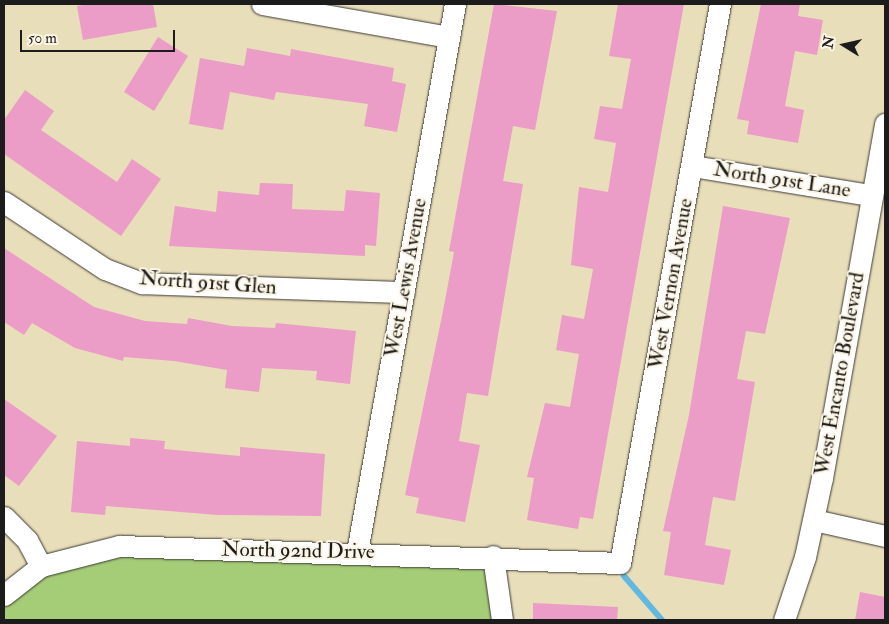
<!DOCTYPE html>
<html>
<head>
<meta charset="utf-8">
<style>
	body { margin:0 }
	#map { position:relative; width:889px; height:624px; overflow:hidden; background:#e9deba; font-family:"IM FELL Double Pica",serif }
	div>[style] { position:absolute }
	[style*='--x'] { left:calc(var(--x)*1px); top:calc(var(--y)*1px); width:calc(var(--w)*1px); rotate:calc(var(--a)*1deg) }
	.green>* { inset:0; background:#a5cc77 }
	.stream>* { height:6px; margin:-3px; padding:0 3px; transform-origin:3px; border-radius:3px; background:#63b8df }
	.building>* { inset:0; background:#eb9cc7 }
	.roads { filter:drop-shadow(0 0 1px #3b3934) drop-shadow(0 0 1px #3b3934) }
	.minor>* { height:21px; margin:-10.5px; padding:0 10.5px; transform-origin:10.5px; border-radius:10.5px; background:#fff }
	span { translate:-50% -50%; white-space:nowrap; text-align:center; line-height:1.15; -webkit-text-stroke:4px #fcf5e5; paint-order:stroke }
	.street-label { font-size:21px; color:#1c1c1c }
	.frame { position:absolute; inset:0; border:5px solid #1c1c1c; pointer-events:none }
	.north { position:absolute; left:819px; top:20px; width:50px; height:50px; -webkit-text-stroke:4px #fcf5e5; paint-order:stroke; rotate:280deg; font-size:14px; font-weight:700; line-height:20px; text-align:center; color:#1c1c1c }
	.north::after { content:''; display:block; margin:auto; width:18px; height:22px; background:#1c1c1c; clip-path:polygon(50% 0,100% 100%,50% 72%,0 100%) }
	.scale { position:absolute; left:20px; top:30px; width:155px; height:22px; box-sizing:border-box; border:2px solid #1c1c1c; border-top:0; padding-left:6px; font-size:15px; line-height:18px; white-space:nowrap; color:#1c1c1c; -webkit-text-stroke:4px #fcf5e5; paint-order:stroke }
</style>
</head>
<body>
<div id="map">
	<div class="green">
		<div style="clip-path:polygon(67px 556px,493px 556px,502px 620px,4px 620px,4px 595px)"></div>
	</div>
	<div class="stream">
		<div style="--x:624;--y:576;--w:58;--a:49.2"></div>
	</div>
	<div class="building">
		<div style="clip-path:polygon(89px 4px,153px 4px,157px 27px,83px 40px,77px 6px)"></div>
		<div style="clip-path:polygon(494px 4px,557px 11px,535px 130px,513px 126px,503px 181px,523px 184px,488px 396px,467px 393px,459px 441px,480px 445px,465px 522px,416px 513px,419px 498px,405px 495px,444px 306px,454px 252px,449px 251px)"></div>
		<div style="clip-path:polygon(618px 4px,684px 4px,593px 519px,580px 517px,578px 529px,527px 520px,534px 478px,527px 477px,545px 403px,570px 407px,579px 354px,556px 350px,562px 315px,584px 319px,593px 269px,571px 265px,579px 187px,608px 192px,616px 143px,594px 139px,600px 106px,622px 109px,631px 59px,609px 56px)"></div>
		<div style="clip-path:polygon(761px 4px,800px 4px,798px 16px,823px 20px,817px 55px,795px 51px,785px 106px,804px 110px,798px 143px,747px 134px,749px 121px,737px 119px)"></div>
		<div style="clip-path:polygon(158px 37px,188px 56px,154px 111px,124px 92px)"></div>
		<div style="clip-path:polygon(247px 48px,290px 56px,291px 49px,394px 68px,392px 81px,406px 84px,397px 132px,364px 126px,368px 104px,276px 92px,274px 100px,230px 92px,223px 130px,189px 124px,200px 58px,244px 66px)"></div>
		<div style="clip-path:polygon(25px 90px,54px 111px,41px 130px,117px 182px,132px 159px,161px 179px,121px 236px,4px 154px,4px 120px)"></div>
		<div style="clip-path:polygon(260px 183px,293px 184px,292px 209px,344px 211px,346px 190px,380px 193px,376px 246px,365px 245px,365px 256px,169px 246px,175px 206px,216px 212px,218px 191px,259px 195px)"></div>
		<div style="clip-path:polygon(723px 206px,790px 218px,765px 334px,746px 331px,737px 379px,755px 382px,735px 501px,713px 497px,705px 545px,731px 550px,724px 585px,664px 575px,671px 532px,663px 531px,689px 415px)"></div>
		<div style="clip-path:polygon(4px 248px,94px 307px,145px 321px,187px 324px,188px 318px,232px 326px,275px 328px,276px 323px,356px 331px,350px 384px,316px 380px,317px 371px,262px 368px,259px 392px,225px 388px,227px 370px,174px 361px,124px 357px,123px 361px,75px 348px,32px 323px,24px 335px,4px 322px)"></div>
		<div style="clip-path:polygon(4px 399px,57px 436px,19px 486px,4px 475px)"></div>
		<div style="clip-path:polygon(130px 438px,165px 441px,164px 449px,240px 456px,240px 447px,325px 454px,321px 516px,218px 515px,106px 506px,105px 515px,71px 512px,77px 441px,130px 446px)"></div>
		<div style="clip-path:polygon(860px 592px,885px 597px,885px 620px,855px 620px)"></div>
		<div style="clip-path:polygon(533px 603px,618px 607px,617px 620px,533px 620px)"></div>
	</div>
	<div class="roads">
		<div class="minor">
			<div style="--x:262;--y:4;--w:190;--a:10"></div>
			<div style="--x:693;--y:166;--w:180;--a:9.3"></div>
			<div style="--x:4;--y:202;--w:121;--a:33.6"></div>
			<div style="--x:105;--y:269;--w:40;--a:21"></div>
			<div style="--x:142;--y:283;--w:262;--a:2"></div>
			<div style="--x:4;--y:517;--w:33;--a:45"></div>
			<div style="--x:27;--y:540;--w:30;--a:62"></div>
			<div style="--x:814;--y:520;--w:73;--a:12.7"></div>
			<div style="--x:357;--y:552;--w:557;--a:-79.86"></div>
			<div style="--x:493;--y:556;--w:65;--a:82"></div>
			<div style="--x:4;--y:595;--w:47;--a:-38.1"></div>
			<div style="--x:41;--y:566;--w:81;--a:-14.4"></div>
			<div style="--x:119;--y:546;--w:501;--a:1.94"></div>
			<div style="--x:620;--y:563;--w:568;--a:-79.86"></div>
			<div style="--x:784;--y:620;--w:66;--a:-71.6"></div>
			<div style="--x:805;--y:557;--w:81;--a:-77.9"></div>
			<div style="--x:822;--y:478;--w:360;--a:-79.9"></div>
		</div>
	</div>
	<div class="street-label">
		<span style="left:782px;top:180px;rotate:9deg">North 91st Lane</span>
		<span style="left:406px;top:278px;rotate:-80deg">West Lewis Avenue</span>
		<span style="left:208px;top:283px;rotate:4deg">North 91st Glen</span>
		<span style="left:671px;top:284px;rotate:-80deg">West Vernon Avenue</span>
		<span style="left:840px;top:374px;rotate:-80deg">West Encanto Boulevard</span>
		<span style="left:298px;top:551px;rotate:1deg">North 92nd Drive</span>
	</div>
	<div class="frame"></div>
	<div class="north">N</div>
	<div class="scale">50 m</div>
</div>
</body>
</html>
